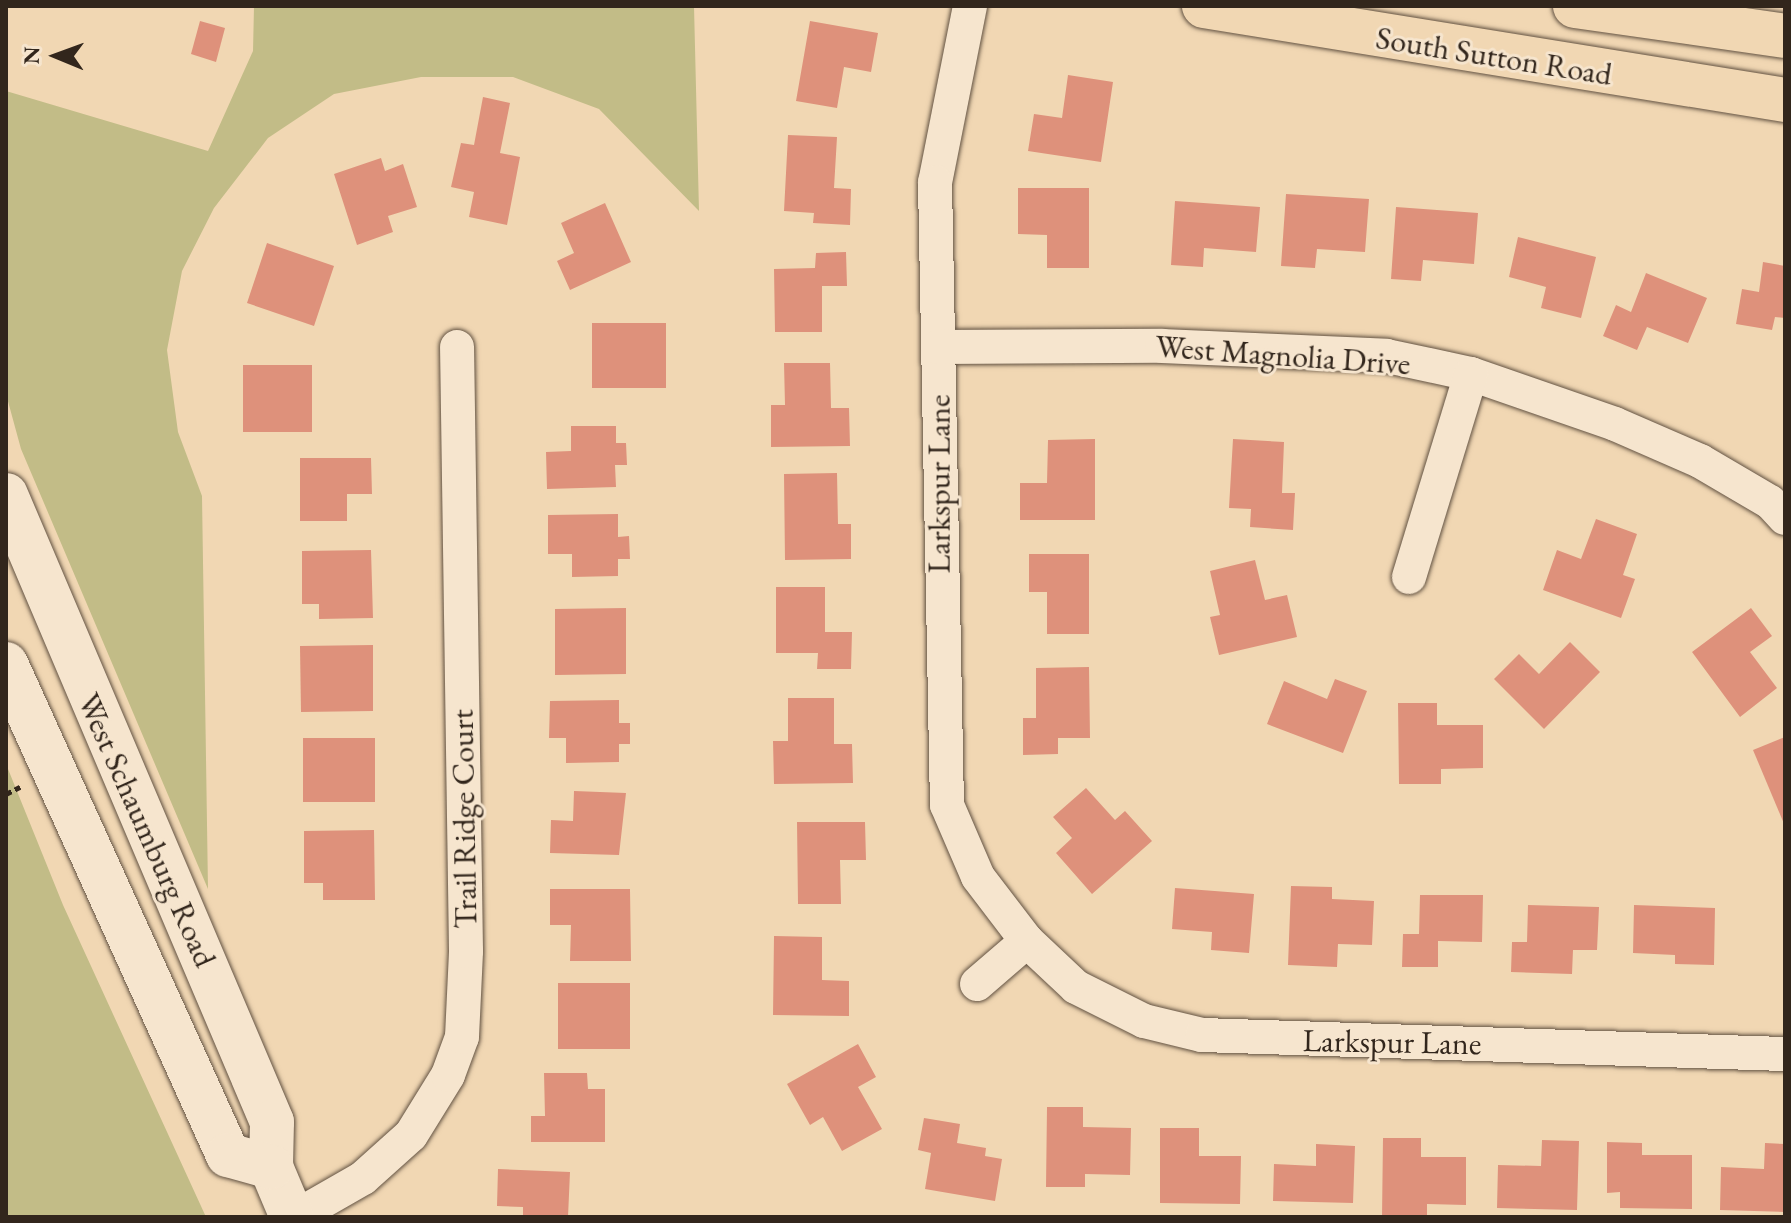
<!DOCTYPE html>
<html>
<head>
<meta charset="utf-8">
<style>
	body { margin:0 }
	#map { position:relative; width:1791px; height:1223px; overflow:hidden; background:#f1d7b3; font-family:"EB Garamond",serif }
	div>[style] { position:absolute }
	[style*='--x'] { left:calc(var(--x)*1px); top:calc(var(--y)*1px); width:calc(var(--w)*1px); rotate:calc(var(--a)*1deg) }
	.green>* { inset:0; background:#c2bc87 }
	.building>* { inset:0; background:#de917b }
	.path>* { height:5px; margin-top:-2.5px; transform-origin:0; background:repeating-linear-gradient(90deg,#32261c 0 6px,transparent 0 10px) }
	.roads { filter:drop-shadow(0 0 2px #625242) drop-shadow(0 0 2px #625242) }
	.minor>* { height:34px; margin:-17px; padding:0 17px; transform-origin:17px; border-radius:17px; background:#f6e5ce }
	.secondary>* { height:44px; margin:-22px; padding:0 22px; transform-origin:22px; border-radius:22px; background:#f6e5ce }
	.primary>* { height:44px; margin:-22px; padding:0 22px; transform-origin:22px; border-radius:22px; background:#f1d7b3 }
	span { translate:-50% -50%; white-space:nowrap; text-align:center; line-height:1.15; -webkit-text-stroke:6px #f6e5ce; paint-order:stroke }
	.street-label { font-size:32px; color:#32261c }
	.frame { position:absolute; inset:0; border:8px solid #32261c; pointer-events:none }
	.north { position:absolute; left:16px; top:16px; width:80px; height:80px; -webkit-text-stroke:6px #f6e5ce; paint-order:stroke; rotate:271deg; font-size:22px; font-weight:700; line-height:32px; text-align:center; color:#32261c }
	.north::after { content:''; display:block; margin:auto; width:28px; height:36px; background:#32261c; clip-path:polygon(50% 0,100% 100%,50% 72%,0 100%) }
</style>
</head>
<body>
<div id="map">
	<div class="green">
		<div style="clip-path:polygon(254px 6px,694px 6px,699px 211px,599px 109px,513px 77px,421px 77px,334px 94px,268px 138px,214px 208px,182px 271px,167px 350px,178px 432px,202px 496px,208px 889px,21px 449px,6px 394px,6px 91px,208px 151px,253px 51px)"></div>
		<div style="clip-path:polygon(6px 764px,63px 905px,206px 1217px,6px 1217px)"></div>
	</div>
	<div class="building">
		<div style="clip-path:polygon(200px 21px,225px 28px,216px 62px,191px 54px)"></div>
		<div style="clip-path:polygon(810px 21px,878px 33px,871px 72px,844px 67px,837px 108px,796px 101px)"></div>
		<div style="clip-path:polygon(1068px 75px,1113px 82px,1101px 162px,1028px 151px,1034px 114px,1062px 118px)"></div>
		<div style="clip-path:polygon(483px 97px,510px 103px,500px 153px,520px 157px,507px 225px,469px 217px,474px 192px,451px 187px,461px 143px,474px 145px)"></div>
		<div style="clip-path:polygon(788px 135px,837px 137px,834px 188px,851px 189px,850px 225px,813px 223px,814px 213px,784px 211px)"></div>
		<div style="clip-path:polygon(381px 158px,385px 171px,403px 164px,417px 207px,388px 216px,393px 232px,357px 245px,334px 174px)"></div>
		<div style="clip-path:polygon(1018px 188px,1089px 188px,1089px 268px,1047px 268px,1047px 235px,1018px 234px)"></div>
		<div style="clip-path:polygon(1286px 194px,1369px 199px,1365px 252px,1317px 249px,1315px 268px,1281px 266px)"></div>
		<div style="clip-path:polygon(1175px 201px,1260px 207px,1256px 252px,1204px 248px,1203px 267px,1171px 265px)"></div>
		<div style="clip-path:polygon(605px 203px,631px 262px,570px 290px,557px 261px,574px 253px,561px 223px)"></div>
		<div style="clip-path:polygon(1396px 207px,1478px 213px,1474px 264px,1423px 260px,1421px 281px,1391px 279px)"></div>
		<div style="clip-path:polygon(1518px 237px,1596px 257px,1581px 318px,1541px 308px,1546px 287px,1509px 277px)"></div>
		<div style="clip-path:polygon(267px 243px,334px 266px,314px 326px,247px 303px)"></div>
		<div style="clip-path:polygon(846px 252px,847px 286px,822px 286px,822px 332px,775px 332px,774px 269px,815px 268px,816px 253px)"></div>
		<div style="clip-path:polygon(1763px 262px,1785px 266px,1785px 318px,1775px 317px,1772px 330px,1736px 324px,1742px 289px,1759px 292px)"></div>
		<div style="clip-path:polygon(1646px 273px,1707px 298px,1688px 343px,1647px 327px,1637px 350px,1603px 336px,1616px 305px,1631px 312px)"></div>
		<div style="clip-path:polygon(592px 323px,666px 323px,666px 388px,592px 388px)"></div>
		<div style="clip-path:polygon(784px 363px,830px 363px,831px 408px,849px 408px,850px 446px,771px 447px,771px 405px,785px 405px)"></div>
		<div style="clip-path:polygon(243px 365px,312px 365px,312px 432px,243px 432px)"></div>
		<div style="clip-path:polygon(571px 426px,616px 426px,616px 443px,626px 443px,627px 465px,615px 465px,616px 487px,547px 489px,546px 452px,571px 451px)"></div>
		<div style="clip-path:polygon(1095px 439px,1095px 520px,1020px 520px,1020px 483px,1047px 483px,1048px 440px)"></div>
		<div style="clip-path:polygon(1233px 439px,1284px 442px,1282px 493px,1295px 493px,1293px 530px,1250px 527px,1251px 509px,1229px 508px)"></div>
		<div style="clip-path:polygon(300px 458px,371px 458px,372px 494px,347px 494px,347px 521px,300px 521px)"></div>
		<div style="clip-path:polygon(837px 473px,838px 524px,851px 524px,851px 559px,785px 560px,784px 474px)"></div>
		<div style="clip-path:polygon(618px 514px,618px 537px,629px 536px,630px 559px,618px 559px,618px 576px,572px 577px,572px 554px,548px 554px,548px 515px)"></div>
		<div style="clip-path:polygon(1596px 519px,1637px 534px,1623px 575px,1635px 579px,1621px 618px,1543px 590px,1557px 550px,1581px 559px)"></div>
		<div style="clip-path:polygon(371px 550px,373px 618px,319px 619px,319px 604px,302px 604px,302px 551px)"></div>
		<div style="clip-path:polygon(1029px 554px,1089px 554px,1089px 634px,1047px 634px,1047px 592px,1029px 592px)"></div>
		<div style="clip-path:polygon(1255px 560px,1265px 600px,1287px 595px,1297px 637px,1219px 655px,1210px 617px,1220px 615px,1210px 571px)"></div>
		<div style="clip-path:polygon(776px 587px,825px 587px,825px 632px,852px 632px,851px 669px,817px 669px,818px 653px,776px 653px)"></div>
		<div style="clip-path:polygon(626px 608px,626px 674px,555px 675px,555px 609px)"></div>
		<div style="clip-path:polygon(1751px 608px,1772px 636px,1750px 652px,1777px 688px,1740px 717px,1692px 652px)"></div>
		<div style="clip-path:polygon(1570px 642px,1600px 672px,1544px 729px,1494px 679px,1519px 654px,1539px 674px)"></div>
		<div style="clip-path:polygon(373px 645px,373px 711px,301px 712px,300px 646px)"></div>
		<div style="clip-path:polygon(1089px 667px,1090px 738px,1058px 738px,1058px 754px,1023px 755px,1023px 718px,1036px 718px,1036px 668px)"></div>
		<div style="clip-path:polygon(1335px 679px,1367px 691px,1343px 753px,1267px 724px,1284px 681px,1327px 699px)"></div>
		<div style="clip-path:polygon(788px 698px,834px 698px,834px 744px,852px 744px,853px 783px,774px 784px,773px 741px,788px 741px)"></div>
		<div style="clip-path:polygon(619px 700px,619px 723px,630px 723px,630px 744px,619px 744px,619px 762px,566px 763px,566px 738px,549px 738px,550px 701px)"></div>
		<div style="clip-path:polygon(1398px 703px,1437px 703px,1437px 725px,1483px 725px,1483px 768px,1441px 769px,1441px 784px,1399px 784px)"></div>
		<div style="clip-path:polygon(1785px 737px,1785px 826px,1753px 750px)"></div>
		<div style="clip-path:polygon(303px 738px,375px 738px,375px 802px,303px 802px)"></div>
		<div style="clip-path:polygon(1086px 788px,1115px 820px,1125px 811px,1152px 841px,1092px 894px,1056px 853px,1072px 838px,1053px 817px)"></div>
		<div style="clip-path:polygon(574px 791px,626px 793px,619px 855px,550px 853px,551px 820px,573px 821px)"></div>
		<div style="clip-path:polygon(797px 822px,865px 822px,866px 860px,840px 860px,841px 904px,798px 904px)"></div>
		<div style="clip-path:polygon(374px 830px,375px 900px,323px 900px,323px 883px,304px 883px,304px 831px)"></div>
		<div style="clip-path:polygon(1291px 886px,1332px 887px,1332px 899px,1374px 901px,1372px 945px,1338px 944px,1337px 967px,1288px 965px)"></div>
		<div style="clip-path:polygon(1175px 888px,1254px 894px,1249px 953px,1211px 950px,1212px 932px,1172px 929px)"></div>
		<div style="clip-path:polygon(550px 889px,630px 889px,631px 961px,570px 961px,571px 925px,550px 925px)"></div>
		<div style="clip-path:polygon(1420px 895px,1483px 895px,1482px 942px,1438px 941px,1438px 967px,1402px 967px,1403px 934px,1419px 934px)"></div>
		<div style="clip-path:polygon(1528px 905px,1599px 907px,1597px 950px,1573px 950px,1572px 974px,1511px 972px,1512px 942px,1527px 942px)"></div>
		<div style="clip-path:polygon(1634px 905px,1715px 908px,1714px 965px,1675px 964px,1675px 955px,1633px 953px)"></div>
		<div style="clip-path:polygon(774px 936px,822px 937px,822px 980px,849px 981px,849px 1016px,773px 1015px)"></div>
		<div style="clip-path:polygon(558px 983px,630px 983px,630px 1049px,558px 1049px)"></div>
		<div style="clip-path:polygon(858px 1044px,876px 1077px,858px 1087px,882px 1129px,842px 1151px,823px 1117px,810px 1125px,787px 1084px)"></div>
		<div style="clip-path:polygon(544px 1073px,587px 1073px,588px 1089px,605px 1089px,605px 1142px,531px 1142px,531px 1116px,545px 1116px)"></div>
		<div style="clip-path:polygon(1047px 1107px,1083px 1107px,1083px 1127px,1131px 1128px,1130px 1175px,1085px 1174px,1085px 1187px,1046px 1187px)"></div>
		<div style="clip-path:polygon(924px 1118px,960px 1124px,957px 1143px,986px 1148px,985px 1156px,1002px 1159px,995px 1201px,925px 1189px,931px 1153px,918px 1150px)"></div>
		<div style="clip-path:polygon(1160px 1128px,1199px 1128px,1199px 1156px,1241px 1156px,1240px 1204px,1160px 1203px)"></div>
		<div style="clip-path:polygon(1383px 1138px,1421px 1138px,1421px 1157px,1466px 1157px,1466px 1205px,1427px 1204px,1427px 1217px,1382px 1217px)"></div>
		<div style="clip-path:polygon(1542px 1140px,1579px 1141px,1577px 1210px,1497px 1208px,1498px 1165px,1541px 1166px)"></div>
		<div style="clip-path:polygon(1607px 1142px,1642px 1143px,1642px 1155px,1692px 1155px,1692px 1209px,1620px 1208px,1620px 1192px,1607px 1193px)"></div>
		<div style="clip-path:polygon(1765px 1143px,1785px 1144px,1785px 1212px,1720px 1210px,1721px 1167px,1764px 1169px)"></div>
		<div style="clip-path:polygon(1316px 1144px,1355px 1146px,1353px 1203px,1273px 1201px,1274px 1164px,1316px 1166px)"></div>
		<div style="clip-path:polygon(498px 1169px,570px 1172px,568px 1217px,523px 1217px,523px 1207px,497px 1206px)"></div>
	</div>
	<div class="path">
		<div style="--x:6;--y:794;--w:16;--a:-27"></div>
	</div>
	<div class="roads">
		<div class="minor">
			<div style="--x:970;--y:6;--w:179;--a:101.2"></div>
			<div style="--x:935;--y:182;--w:623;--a:88.9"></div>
			<div style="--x:947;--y:805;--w:78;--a:66.7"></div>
			<div style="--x:978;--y:877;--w:81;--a:52.6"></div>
			<div style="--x:1027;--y:941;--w:67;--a:43.2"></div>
			<div style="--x:1076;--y:987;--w:76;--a:26.6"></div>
			<div style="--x:1144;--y:1021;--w:60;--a:13.6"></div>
			<div style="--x:1202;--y:1035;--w:583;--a:1.87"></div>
			<div style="--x:938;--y:347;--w:224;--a:-0.3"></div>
			<div style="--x:1162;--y:346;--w:225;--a:2.5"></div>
			<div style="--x:1387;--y:356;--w:86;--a:12.1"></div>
			<div style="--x:1471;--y:374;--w:152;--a:19.1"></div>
			<div style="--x:1615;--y:424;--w:93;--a:23.5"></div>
			<div style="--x:1700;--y:461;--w:81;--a:30.4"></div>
			<div style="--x:1770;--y:502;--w:22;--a:47"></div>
			<div style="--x:1409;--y:577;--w:212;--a:-73"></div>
			<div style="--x:977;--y:984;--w:66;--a:-40.7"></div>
			<div style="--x:295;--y:1217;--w:78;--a:-29.8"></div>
			<div style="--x:363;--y:1178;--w:64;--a:-41.9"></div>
			<div style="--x:411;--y:1135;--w:70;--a:-58.3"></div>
			<div style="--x:448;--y:1075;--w:40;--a:-69.8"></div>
			<div style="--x:462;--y:1037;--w:86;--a:-87.3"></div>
			<div style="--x:466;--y:951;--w:604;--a:-90.85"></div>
		</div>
		<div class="secondary">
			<div style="--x:6;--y:495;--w:681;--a:67.01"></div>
			<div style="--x:272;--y:1122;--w:45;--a:91.3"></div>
			<div style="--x:271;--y:1167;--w:54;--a:67.2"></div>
			<div style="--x:6;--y:664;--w:539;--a:65.67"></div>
			<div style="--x:228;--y:1155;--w:45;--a:15.6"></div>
		</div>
		<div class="primary">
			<div style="--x:1204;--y:6;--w:589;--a:9.19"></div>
			<div style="--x:1575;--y:6;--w:212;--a:8.1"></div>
		</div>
	</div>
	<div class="street-label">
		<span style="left:1494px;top:56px;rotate:9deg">South Sutton Road</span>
		<span style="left:1283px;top:355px;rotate:4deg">West Magnolia Drive</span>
		<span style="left:939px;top:484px;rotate:-90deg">Larkspur Lane</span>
		<span style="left:464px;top:819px;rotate:-91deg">Trail Ridge Court</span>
		<span style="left:147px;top:830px;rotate:66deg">West Schaumburg Road</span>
		<span style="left:1392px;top:1042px;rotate:1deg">Larkspur Lane</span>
	</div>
	<div class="frame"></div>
	<div class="north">N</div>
</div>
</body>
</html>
